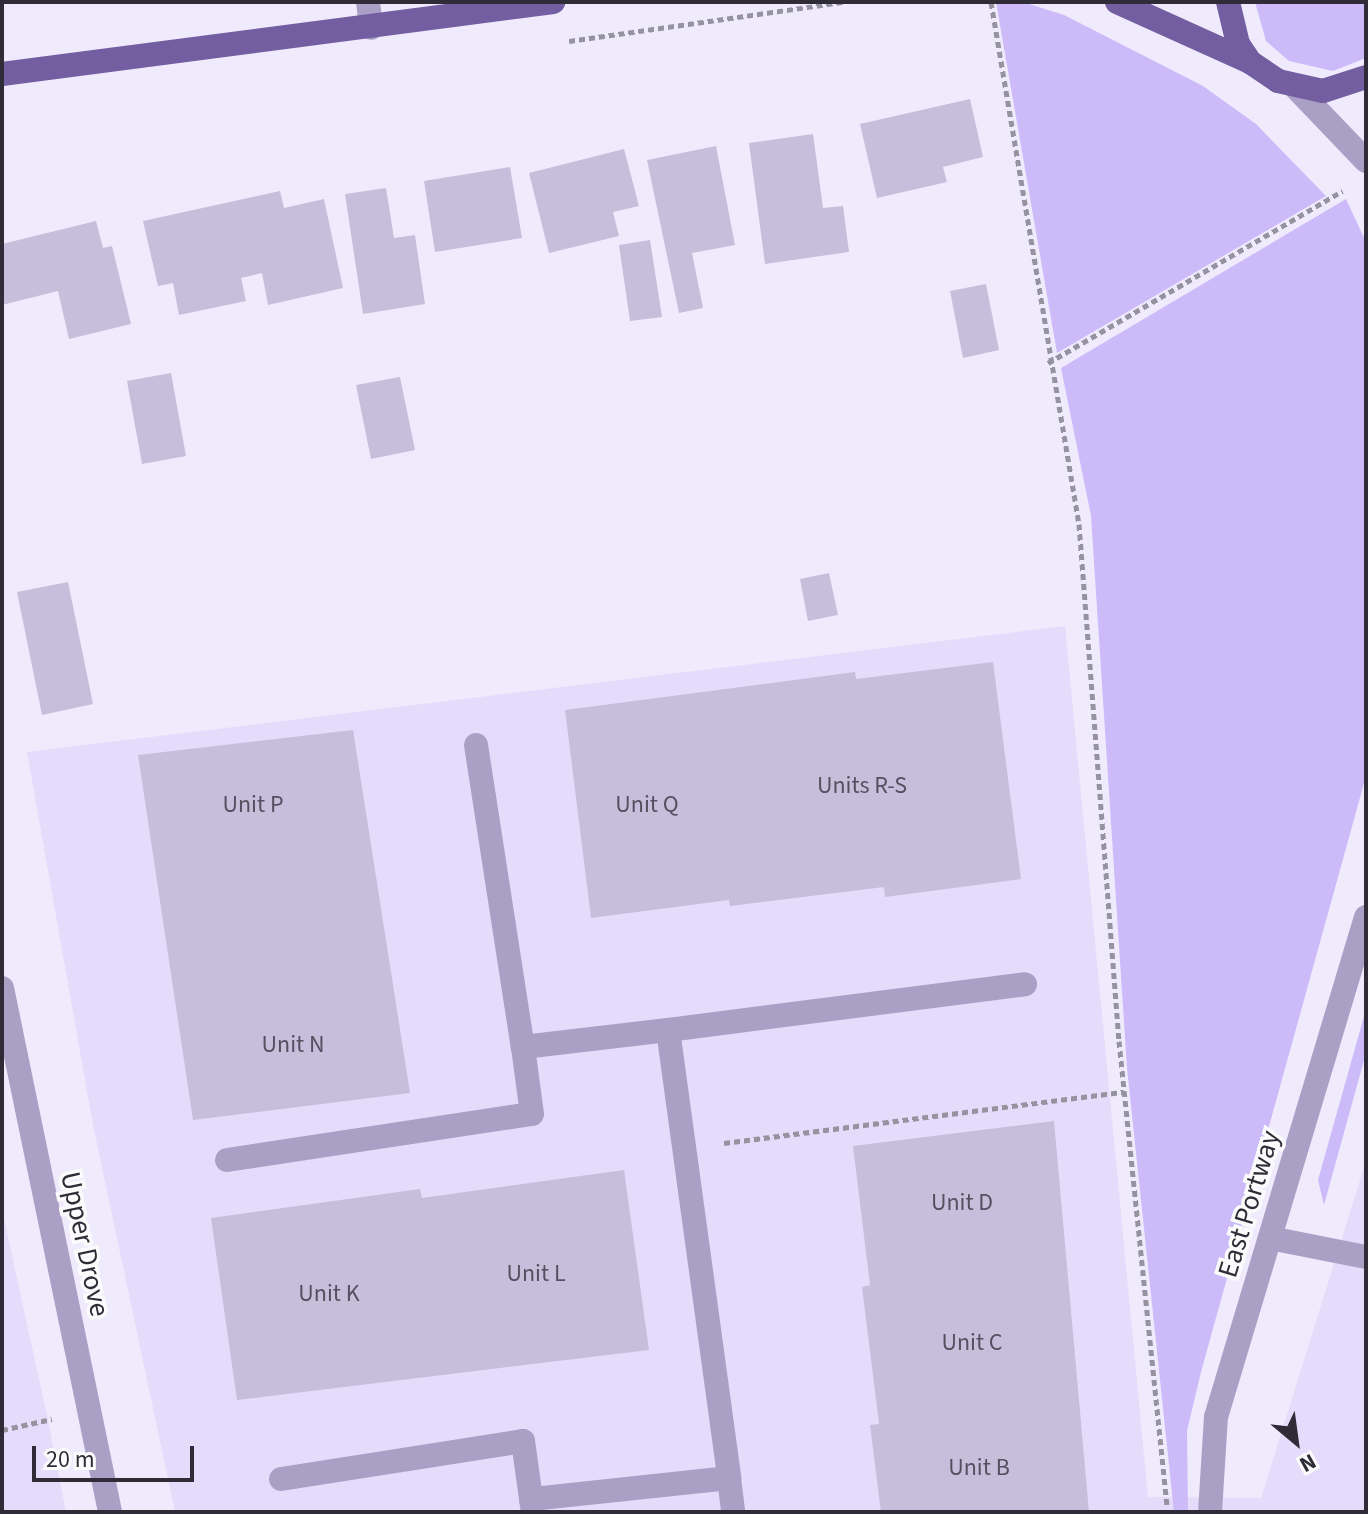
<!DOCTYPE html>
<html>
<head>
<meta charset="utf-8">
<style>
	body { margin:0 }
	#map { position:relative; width:1368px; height:1514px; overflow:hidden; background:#efebfd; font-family:"Source Sans 3",sans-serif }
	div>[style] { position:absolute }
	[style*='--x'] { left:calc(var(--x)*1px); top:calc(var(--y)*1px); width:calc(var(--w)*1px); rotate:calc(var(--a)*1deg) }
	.built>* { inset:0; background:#e4dcfa }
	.green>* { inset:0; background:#ccbbf8 }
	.building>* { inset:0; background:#c6bedb }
	.path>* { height:5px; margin-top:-2.5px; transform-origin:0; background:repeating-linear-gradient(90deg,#9693a1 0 6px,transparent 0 10px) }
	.minor>* { height:24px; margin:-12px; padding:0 12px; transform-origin:12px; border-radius:12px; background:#aaa0c6 }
	.major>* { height:24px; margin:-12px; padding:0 12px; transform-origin:12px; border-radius:12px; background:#735ea1 }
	span { translate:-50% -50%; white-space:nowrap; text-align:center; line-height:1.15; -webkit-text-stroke:7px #fbfbfb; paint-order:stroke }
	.number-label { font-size:24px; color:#555060 }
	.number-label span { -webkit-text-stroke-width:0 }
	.street-label { font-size:28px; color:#2f2c37 }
	.frame { position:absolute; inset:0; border:4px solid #2f2c37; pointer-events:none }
	.north { position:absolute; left:1256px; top:1402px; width:80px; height:80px; -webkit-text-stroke:6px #fbfbfb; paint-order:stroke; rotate:151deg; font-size:22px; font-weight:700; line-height:32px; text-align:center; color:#2f2c37 }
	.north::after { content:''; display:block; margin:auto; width:28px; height:36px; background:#2f2c37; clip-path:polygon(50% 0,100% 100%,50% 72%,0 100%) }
	.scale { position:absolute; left:32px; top:1446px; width:162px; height:36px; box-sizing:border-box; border:4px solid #2f2c37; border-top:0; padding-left:10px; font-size:24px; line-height:28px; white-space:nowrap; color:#2f2c37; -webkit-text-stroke:6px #fbfbfb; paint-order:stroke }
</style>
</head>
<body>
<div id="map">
	<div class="built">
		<div style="clip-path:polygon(1065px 626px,1148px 1497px,1261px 1498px,1366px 1161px,1366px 1512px,175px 1512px,93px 1125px,27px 752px)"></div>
		<div style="clip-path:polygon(2px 1210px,48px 1420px,66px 1512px,2px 1512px)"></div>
	</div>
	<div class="green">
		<div style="clip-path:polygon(996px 2px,1023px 2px,1064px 15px,1203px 86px,1256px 124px,1326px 196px,1057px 353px)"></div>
		<div style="clip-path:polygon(1255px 2px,1366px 2px,1366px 58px,1333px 71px,1289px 61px,1266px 41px)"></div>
		<div style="clip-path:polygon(1346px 199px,1366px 242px,1366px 776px,1201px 1372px,1187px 1431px,1188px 1512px,1174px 1512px,1127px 1068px,1091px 516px,1061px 368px)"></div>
		<div style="clip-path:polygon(1366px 1009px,1366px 1053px,1324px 1205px,1318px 1180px)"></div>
	</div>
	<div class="building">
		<div style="clip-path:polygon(970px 99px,983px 157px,943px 167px,947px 182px,877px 198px,860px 124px)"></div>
		<div style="clip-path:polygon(813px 134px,823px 208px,843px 206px,849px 252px,765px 264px,749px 143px)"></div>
		<div style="clip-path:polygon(716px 146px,735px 245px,692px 253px,703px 308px,679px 313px,647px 160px)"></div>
		<div style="clip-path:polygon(624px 149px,639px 206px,613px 212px,619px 236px,549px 253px,529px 173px)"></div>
		<div style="clip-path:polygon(510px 167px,522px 238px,435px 252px,424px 181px)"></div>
		<div style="clip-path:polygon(386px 188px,394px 238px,415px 235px,425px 304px,363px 314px,345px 194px)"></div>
		<div style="clip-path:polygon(280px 191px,284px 208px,324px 199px,343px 288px,268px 305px,262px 273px,241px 278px,246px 301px,179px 315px,173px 283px,158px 286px,143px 221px)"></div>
		<div style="clip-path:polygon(96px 221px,103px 248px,112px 246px,131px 324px,69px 339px,58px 291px,2px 305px,2px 244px)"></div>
		<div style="clip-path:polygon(650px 240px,662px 317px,630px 321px,619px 245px)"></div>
		<div style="clip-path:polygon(986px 284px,999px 350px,963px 358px,950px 291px)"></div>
		<div style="clip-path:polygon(171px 373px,186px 456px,142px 464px,127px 381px)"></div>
		<div style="clip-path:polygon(400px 377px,415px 450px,371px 459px,356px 385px)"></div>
		<div style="clip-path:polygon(829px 573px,838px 615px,808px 621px,800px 579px)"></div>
		<div style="clip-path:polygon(68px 582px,93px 704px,42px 715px,17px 592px)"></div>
		<div style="clip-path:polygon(993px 662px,1021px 879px,885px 897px,884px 887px,730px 906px,729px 900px,591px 918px,565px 710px,855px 672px,856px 679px)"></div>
		<div style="clip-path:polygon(353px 730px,410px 1093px,193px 1120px,138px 755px)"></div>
		<div style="clip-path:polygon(1054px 1121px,1089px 1512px,881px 1512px,870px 1425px,879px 1424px,862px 1287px,870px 1285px,853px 1146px)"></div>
		<div style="clip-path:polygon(624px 1170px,649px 1350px,237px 1400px,211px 1218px,420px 1189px,422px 1198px)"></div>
	</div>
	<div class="path">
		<div style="--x:991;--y:2;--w:529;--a:80.43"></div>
		<div style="--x:1079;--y:524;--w:519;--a:85.58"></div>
		<div style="--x:1119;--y:1041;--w:466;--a:84.1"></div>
		<div style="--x:569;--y:41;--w:276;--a:-8.1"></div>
		<div style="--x:1048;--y:363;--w:341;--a:-30.3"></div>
		<div style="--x:724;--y:1143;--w:403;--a:-7.3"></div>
		<div style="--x:2;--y:1430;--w:51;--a:-12.4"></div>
	</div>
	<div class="minor">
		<div style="--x:368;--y:2;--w:26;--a:83"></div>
		<div style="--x:1296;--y:88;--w:101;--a:46.2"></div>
		<div style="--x:476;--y:745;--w:306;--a:81.2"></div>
		<div style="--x:523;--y:1047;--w:146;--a:-6.7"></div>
		<div style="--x:668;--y:1030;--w:452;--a:82.2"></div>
		<div style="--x:729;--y:1478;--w:199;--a:173.9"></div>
		<div style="--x:531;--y:1499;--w:13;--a:81"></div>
		<div style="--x:2;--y:988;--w:535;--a:78.35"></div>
		<div style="--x:668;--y:1030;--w:360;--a:-7.3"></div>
		<div style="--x:227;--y:1160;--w:308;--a:-8.6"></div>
		<div style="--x:532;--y:1114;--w:68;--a:-97.7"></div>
		<div style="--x:1270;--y:1238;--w:98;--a:11.2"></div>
		<div style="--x:729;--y:1478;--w:34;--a:83"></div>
		<div style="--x:281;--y:1479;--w:245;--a:-8.9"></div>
		<div style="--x:523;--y:1441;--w:59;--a:82.1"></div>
		<div style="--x:1210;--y:1512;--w:95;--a:-86.4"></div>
		<div style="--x:1216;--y:1417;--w:522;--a:-73.3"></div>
	</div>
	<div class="major">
		<div style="--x:1117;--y:2;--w:146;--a:24.3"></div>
		<div style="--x:1228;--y:2;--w:43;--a:76.6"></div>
		<div style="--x:1238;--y:44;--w:22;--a:56"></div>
		<div style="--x:1250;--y:62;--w:34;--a:34"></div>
		<div style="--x:1278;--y:81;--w:46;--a:12.5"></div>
		<div style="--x:1323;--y:91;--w:45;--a:-18"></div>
		<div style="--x:2;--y:74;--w:556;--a:-7.44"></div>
	</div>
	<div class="number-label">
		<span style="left:862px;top:786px">Units R-S</span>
		<span style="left:253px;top:805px">Unit P</span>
		<span style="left:647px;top:805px">Unit Q</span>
		<span style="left:293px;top:1045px">Unit N</span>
		<span style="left:962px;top:1203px">Unit D</span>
		<span style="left:536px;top:1274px">Unit L</span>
		<span style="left:329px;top:1294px">Unit K</span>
		<span style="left:972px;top:1343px">Unit C</span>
		<span style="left:979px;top:1468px">Unit B</span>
	</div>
	<div class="street-label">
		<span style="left:1249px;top:1204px;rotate:-73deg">East Portway</span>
		<span style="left:85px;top:1244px;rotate:78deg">Upper Drove</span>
	</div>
	<div class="frame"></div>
	<div class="north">N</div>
	<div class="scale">20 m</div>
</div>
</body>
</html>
